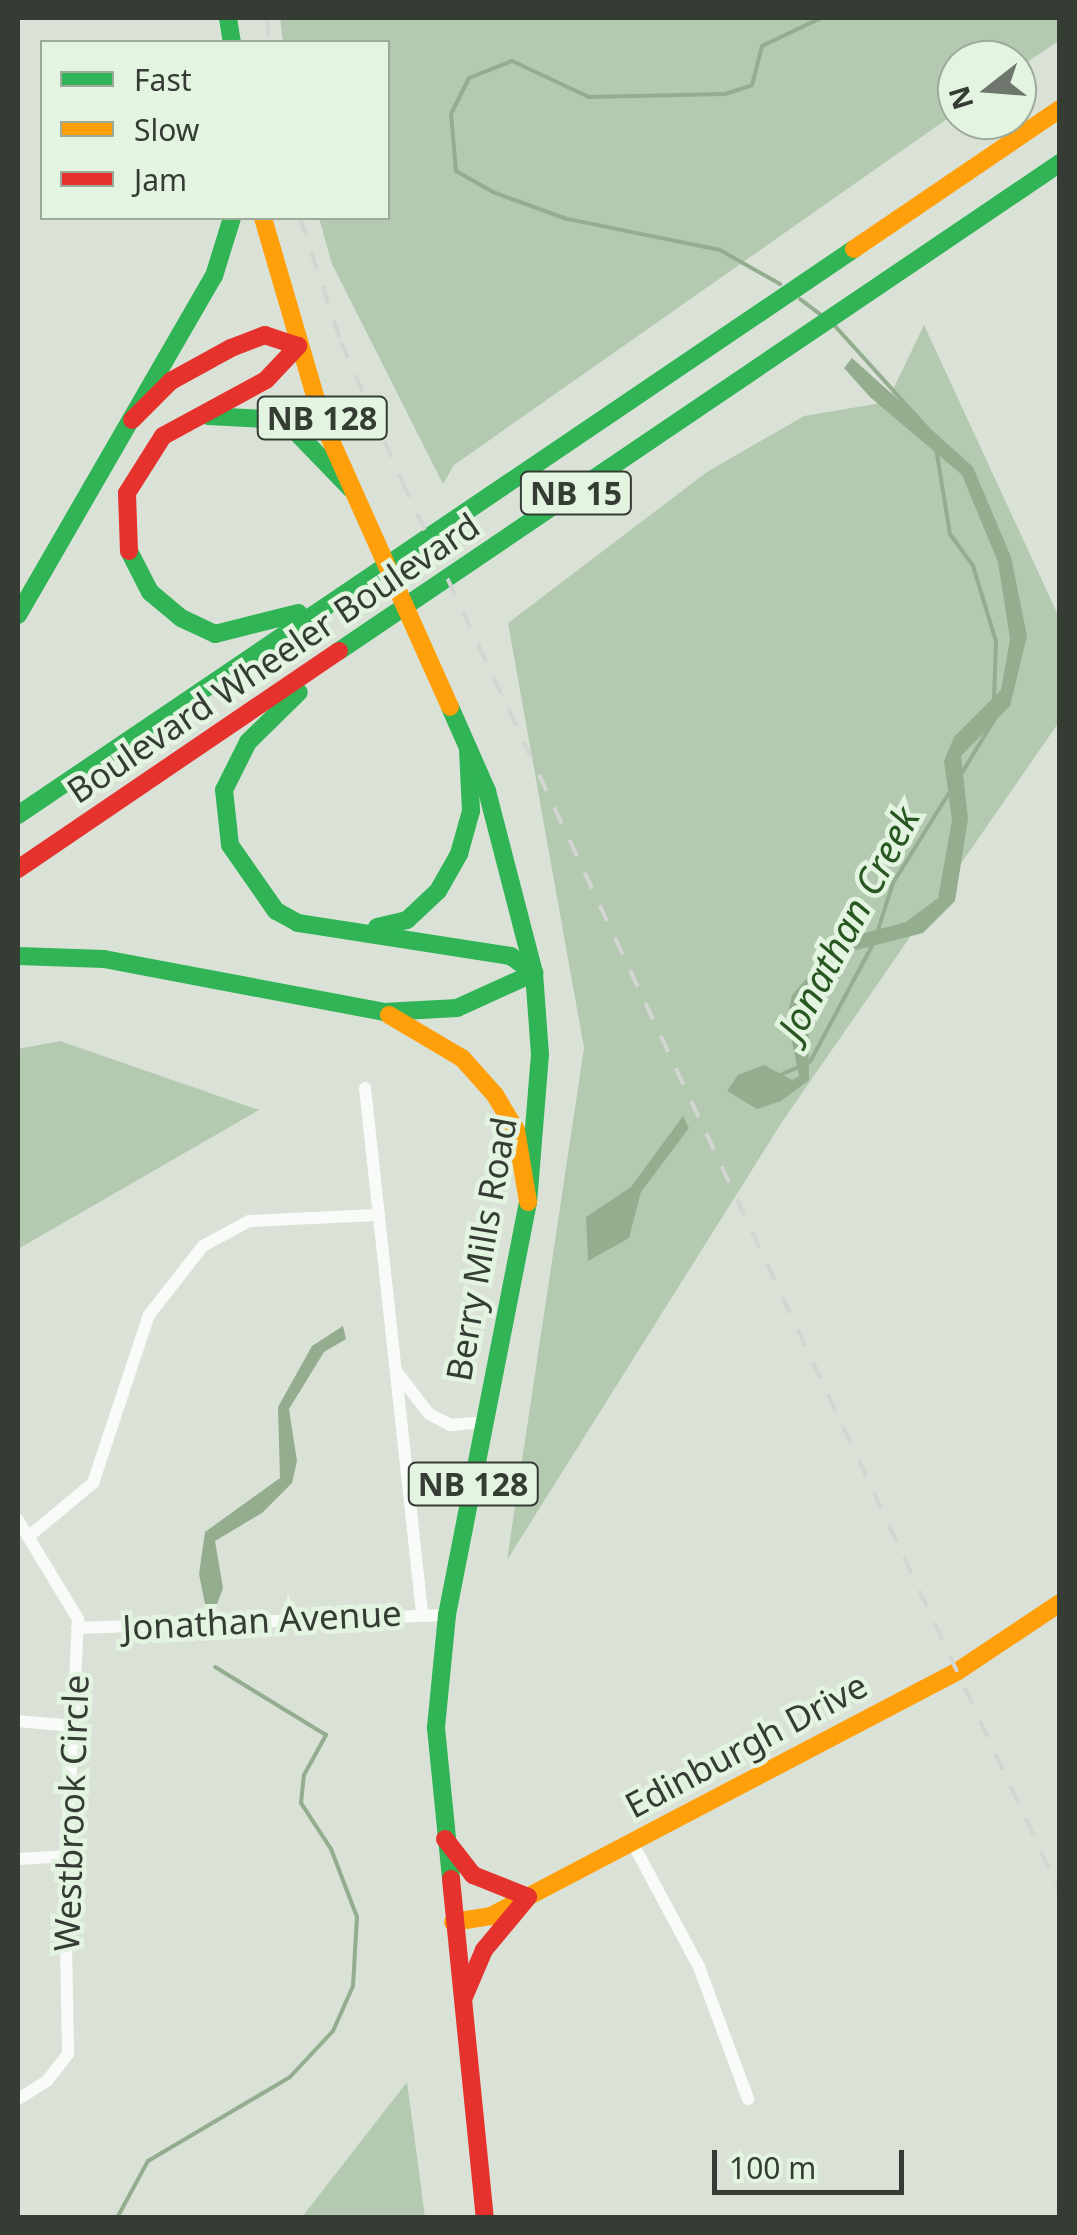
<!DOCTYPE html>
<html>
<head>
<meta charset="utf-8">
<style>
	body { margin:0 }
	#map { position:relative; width:1077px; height:2235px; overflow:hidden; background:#dae2d8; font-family:"Noto Sans",sans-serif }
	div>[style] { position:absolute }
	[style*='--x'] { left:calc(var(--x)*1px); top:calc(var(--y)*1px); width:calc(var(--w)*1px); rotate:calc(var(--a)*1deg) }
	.forest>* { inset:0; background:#b4cab0 }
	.water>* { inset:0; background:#93ad8e }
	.stream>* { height:4px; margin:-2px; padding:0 2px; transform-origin:2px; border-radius:2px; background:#93ad8e }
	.street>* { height:12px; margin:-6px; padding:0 6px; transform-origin:6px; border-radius:6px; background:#f9fbf9 }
	.fast>* { height:18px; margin:-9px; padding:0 9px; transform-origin:9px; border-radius:9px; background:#30b455 }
	.slow>* { height:18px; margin:-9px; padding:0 9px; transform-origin:9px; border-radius:9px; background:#ff9f0a }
	.jam>* { height:18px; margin:-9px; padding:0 9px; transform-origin:9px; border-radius:9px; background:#e5322d }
	.rail>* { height:4px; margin-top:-2px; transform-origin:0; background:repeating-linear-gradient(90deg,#d3d5d3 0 18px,transparent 0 36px) }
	span { translate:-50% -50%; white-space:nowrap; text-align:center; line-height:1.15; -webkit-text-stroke:9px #e3f4e0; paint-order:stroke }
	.shield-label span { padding:2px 8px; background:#e3f4e0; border:2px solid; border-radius:8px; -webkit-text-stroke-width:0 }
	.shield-label { font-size:32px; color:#353c34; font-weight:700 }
	.street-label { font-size:35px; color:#353c34 }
	.water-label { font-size:38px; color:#295722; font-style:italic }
	.frame { position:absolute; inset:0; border:20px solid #353c34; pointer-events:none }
	.legend { position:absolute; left:40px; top:40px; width:350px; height:180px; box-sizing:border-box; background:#e3f4e0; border:2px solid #9daa9b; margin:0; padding:12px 18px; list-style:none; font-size:30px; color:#353c34 }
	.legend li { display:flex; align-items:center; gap:20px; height:50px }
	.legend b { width:50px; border:2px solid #9daa9b }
	.north { position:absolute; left:937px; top:40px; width:100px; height:100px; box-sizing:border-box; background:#e3f4e0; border:2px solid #9daa9b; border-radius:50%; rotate:253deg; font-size:28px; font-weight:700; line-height:40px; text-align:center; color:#353c34 }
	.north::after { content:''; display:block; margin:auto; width:35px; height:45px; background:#6f766d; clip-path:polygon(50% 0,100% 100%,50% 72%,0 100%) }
	.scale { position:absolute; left:712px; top:2150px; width:192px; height:45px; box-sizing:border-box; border:5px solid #353c34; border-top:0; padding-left:12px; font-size:30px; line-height:35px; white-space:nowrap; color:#353c34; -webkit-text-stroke:8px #e3f4e0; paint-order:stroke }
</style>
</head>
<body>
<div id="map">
	<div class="forest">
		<div style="clip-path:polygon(280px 18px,1059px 18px,1060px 40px,1017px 69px,1017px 60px,957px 60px,957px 112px,454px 465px,443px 484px,332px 264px,319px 218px,388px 218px,388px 42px,283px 42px)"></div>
		<div style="clip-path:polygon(924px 325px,1059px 617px,1059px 722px,782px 1122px,507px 1560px,584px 1048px,508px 623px,707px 472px,804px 416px,887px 402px)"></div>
		<div style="clip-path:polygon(60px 1041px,259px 1110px,18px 1249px,18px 1049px)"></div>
		<div style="clip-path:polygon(407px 2082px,425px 2217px,302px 2217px)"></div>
	</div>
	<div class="water">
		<div style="clip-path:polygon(852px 358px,973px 467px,1011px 557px,1027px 636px,1010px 706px,961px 756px,968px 819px,955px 901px,923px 933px,853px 951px,808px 1004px,809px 1080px,781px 1101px,757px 1109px,727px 1091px,738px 1075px,764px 1065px,792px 1080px,799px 1076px,787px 1017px,792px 995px,842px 939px,906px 922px,938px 898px,952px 820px,944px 761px,954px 737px,1001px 690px,1010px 639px,998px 562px,962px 475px,870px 397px,844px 368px)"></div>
		<div style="clip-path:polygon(683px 1116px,689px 1128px,641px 1192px,629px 1238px,588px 1261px,586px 1217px,631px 1187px)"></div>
		<div style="clip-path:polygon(343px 1326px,346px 1339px,324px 1352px,289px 1409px,297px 1461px,292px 1483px,262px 1513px,215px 1541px,223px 1588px,217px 1604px,205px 1604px,199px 1574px,205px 1532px,280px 1478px,278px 1407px,312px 1346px)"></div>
	</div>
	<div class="stream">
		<div style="--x:780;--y:284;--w:69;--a:-150.5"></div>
		<div style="--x:720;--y:250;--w:156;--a:-168.5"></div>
		<div style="--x:567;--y:219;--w:79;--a:-160"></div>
		<div style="--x:493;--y:192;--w:43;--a:-150.4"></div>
		<div style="--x:456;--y:171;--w:57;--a:-95"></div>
		<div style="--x:451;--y:114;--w:40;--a:-63.4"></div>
		<div style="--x:469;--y:78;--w:46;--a:-21.6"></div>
		<div style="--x:512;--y:61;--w:85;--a:25.1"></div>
		<div style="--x:589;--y:97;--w:136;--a:-1.3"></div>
		<div style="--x:725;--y:94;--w:28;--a:-18"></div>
		<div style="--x:752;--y:85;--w:40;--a:-75.6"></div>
		<div style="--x:762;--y:46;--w:65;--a:-25.4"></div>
		<div style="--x:800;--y:299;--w:25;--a:37"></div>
		<div style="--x:835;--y:326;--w:140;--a:47.9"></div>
		<div style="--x:936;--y:448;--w:87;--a:80.8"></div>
		<div style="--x:950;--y:534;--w:39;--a:54"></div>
		<div style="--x:973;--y:566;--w:78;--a:73"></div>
		<div style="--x:996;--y:641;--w:60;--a:91.9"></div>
		<div style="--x:960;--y:776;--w:66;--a:-58.7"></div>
		<div style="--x:878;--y:930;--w:49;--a:-72.3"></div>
		<div style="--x:893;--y:883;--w:106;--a:-58.1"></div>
		<div style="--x:810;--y:1062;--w:134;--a:-61.9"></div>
		<div style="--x:782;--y:1074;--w:21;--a:-23"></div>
		<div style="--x:117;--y:2218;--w:65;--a:-61.5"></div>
		<div style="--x:148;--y:2161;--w:165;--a:-30.6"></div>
		<div style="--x:290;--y:2077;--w:63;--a:-46.9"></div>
		<div style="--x:333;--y:2031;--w:49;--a:-66"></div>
		<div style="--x:353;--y:1986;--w:69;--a:-86.7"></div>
		<div style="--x:357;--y:1917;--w:73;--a:-110.9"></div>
		<div style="--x:331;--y:1849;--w:55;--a:-123.1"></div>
		<div style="--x:301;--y:1803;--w:28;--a:-84"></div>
		<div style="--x:304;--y:1775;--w:46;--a:-61.2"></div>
		<div style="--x:326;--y:1735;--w:130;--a:-148.5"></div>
	</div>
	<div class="street">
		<div style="--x:365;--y:1088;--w:528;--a:83.8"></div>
		<div style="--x:396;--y:1371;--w:54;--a:52.5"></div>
		<div style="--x:429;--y:1414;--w:25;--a:27"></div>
		<div style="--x:451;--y:1425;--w:33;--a:-5"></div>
		<div style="--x:18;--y:1520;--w:116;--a:58.8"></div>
		<div style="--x:78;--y:1619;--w:274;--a:92.7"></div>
		<div style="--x:65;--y:1893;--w:161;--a:88.9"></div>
		<div style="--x:68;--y:2054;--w:34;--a:128"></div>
		<div style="--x:47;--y:2081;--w:34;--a:148"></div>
		<div style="--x:28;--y:1537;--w:85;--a:-39.7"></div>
		<div style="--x:93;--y:1483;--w:177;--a:-71.6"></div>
		<div style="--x:149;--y:1315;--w:88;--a:-52"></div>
		<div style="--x:203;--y:1246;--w:52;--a:-28.5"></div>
		<div style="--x:249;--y:1221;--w:128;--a:-2.7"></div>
		<div style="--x:77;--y:1628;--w:370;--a:-2"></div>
		<div style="--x:18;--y:1721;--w:55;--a:5.2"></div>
		<div style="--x:632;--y:1842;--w:142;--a:61.8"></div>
		<div style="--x:699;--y:1967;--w:141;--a:69.6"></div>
		<div style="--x:18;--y:1859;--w:49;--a:-3.5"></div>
	</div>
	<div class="fast">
		<div style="--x:228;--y:18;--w:24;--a:81"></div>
		<div style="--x:208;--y:416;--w:57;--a:3"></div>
		<div style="--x:265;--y:419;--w:32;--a:22"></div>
		<div style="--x:295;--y:431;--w:81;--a:46"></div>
		<div style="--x:129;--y:551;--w:46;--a:62.9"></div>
		<div style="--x:150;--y:592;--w:40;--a:40"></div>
		<div style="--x:181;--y:618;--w:38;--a:25"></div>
		<div style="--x:215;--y:634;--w:86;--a:-14.2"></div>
		<div style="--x:18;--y:615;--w:392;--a:-60"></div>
		<div style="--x:214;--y:276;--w:61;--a:-72.8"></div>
		<div style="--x:339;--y:651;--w:871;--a:-34.09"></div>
		<div style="--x:450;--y:707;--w:92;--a:66.2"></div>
		<div style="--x:487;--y:791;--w:188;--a:75.5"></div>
		<div style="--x:534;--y:973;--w:81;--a:85.8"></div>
		<div style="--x:540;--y:1054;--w:148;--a:94.6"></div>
		<div style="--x:528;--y:1202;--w:421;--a:101.1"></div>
		<div style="--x:447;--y:1615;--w:114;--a:95.6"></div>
		<div style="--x:436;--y:1728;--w:152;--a:84.3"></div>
		<div style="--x:18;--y:815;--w:1010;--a:-34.1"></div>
		<div style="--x:377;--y:927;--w:31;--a:-13"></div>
		<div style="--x:407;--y:920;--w:42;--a:-43.1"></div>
		<div style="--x:438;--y:891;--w:43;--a:-60.4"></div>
		<div style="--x:459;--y:854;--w:45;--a:-74.4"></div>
		<div style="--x:471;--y:811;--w:62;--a:-92.8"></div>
		<div style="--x:18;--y:956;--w:86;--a:2"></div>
		<div style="--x:104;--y:959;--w:285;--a:10.7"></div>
		<div style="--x:384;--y:1012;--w:73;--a:-3.1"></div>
		<div style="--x:457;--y:1008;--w:85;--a:-24.4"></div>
		<div style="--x:534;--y:973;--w:29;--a:-144"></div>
		<div style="--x:511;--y:956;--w:216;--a:-171.2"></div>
		<div style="--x:298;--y:923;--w:25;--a:-151"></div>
		<div style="--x:276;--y:911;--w:80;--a:-124.9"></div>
		<div style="--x:230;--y:845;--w:55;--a:-96.2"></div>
		<div style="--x:224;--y:790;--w:54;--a:-63.4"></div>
		<div style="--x:248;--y:742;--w:71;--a:-44.4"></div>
	</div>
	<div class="slow">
		<div style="--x:263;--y:218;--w:214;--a:73.7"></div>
		<div style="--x:323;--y:423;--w:311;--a:65.9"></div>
		<div style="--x:854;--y:249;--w:249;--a:-34.2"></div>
		<div style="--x:389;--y:1015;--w:85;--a:30.5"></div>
		<div style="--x:462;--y:1058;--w:50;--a:48.3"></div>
		<div style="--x:495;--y:1095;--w:41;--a:59"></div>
		<div style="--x:516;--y:1130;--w:73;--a:80.5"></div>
		<div style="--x:453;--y:1922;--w:38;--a:-9"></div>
		<div style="--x:491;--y:1916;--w:527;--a:-27.68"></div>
		<div style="--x:958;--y:1671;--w:123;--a:-33.7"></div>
	</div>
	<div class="jam">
		<div style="--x:129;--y:551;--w:58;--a:-92"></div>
		<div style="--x:127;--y:493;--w:67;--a:-57.7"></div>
		<div style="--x:163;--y:436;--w:117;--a:-28.5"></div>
		<div style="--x:266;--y:380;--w:47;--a:-46.7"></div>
		<div style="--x:298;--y:346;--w:35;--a:-162"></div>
		<div style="--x:265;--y:335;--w:36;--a:159"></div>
		<div style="--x:231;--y:348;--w:68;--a:151.2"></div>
		<div style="--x:171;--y:381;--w:55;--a:135"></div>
		<div style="--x:18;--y:869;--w:388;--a:-34.2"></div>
		<div style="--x:445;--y:1839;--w:46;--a:52.1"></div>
		<div style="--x:473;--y:1875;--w:59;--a:21.8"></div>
		<div style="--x:528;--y:1897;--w:69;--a:129.7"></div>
		<div style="--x:484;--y:1950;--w:51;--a:113.1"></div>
		<div style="--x:451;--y:1879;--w:341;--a:84.3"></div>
	</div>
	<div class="rail">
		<div style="--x:267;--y:18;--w:24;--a:85"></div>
		<div style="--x:300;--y:218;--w:131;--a:71.7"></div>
		<div style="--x:341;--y:342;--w:152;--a:66.3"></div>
		<div style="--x:402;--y:481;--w:1557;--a:65"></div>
	</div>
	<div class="shield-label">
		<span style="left:322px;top:418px">NB 128</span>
		<span style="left:576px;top:493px">NB 15</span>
		<span style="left:473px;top:1484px">NB 128</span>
	</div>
	<div class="street-label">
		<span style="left:273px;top:658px;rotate:-34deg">Boulevard Wheeler Boulevard</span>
		<span style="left:481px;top:1249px;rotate:-80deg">Berry Mills Road</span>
		<span style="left:262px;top:1620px;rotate:-3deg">Jonathan Avenue</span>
		<span style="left:746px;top:1745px;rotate:-28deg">Edinburgh Drive</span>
		<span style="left:71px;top:1813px;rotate:-88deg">Westbrook Circle</span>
	</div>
	<div class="water-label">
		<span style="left:848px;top:923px;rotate:-62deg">Jonathan Creek</span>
	</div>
	<div class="frame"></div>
	<ul class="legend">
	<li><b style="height:12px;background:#30b455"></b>Fast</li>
	<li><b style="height:12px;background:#ff9f0a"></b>Slow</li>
	<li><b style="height:12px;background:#e5322d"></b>Jam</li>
	</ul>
	<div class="north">N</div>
	<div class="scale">100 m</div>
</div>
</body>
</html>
